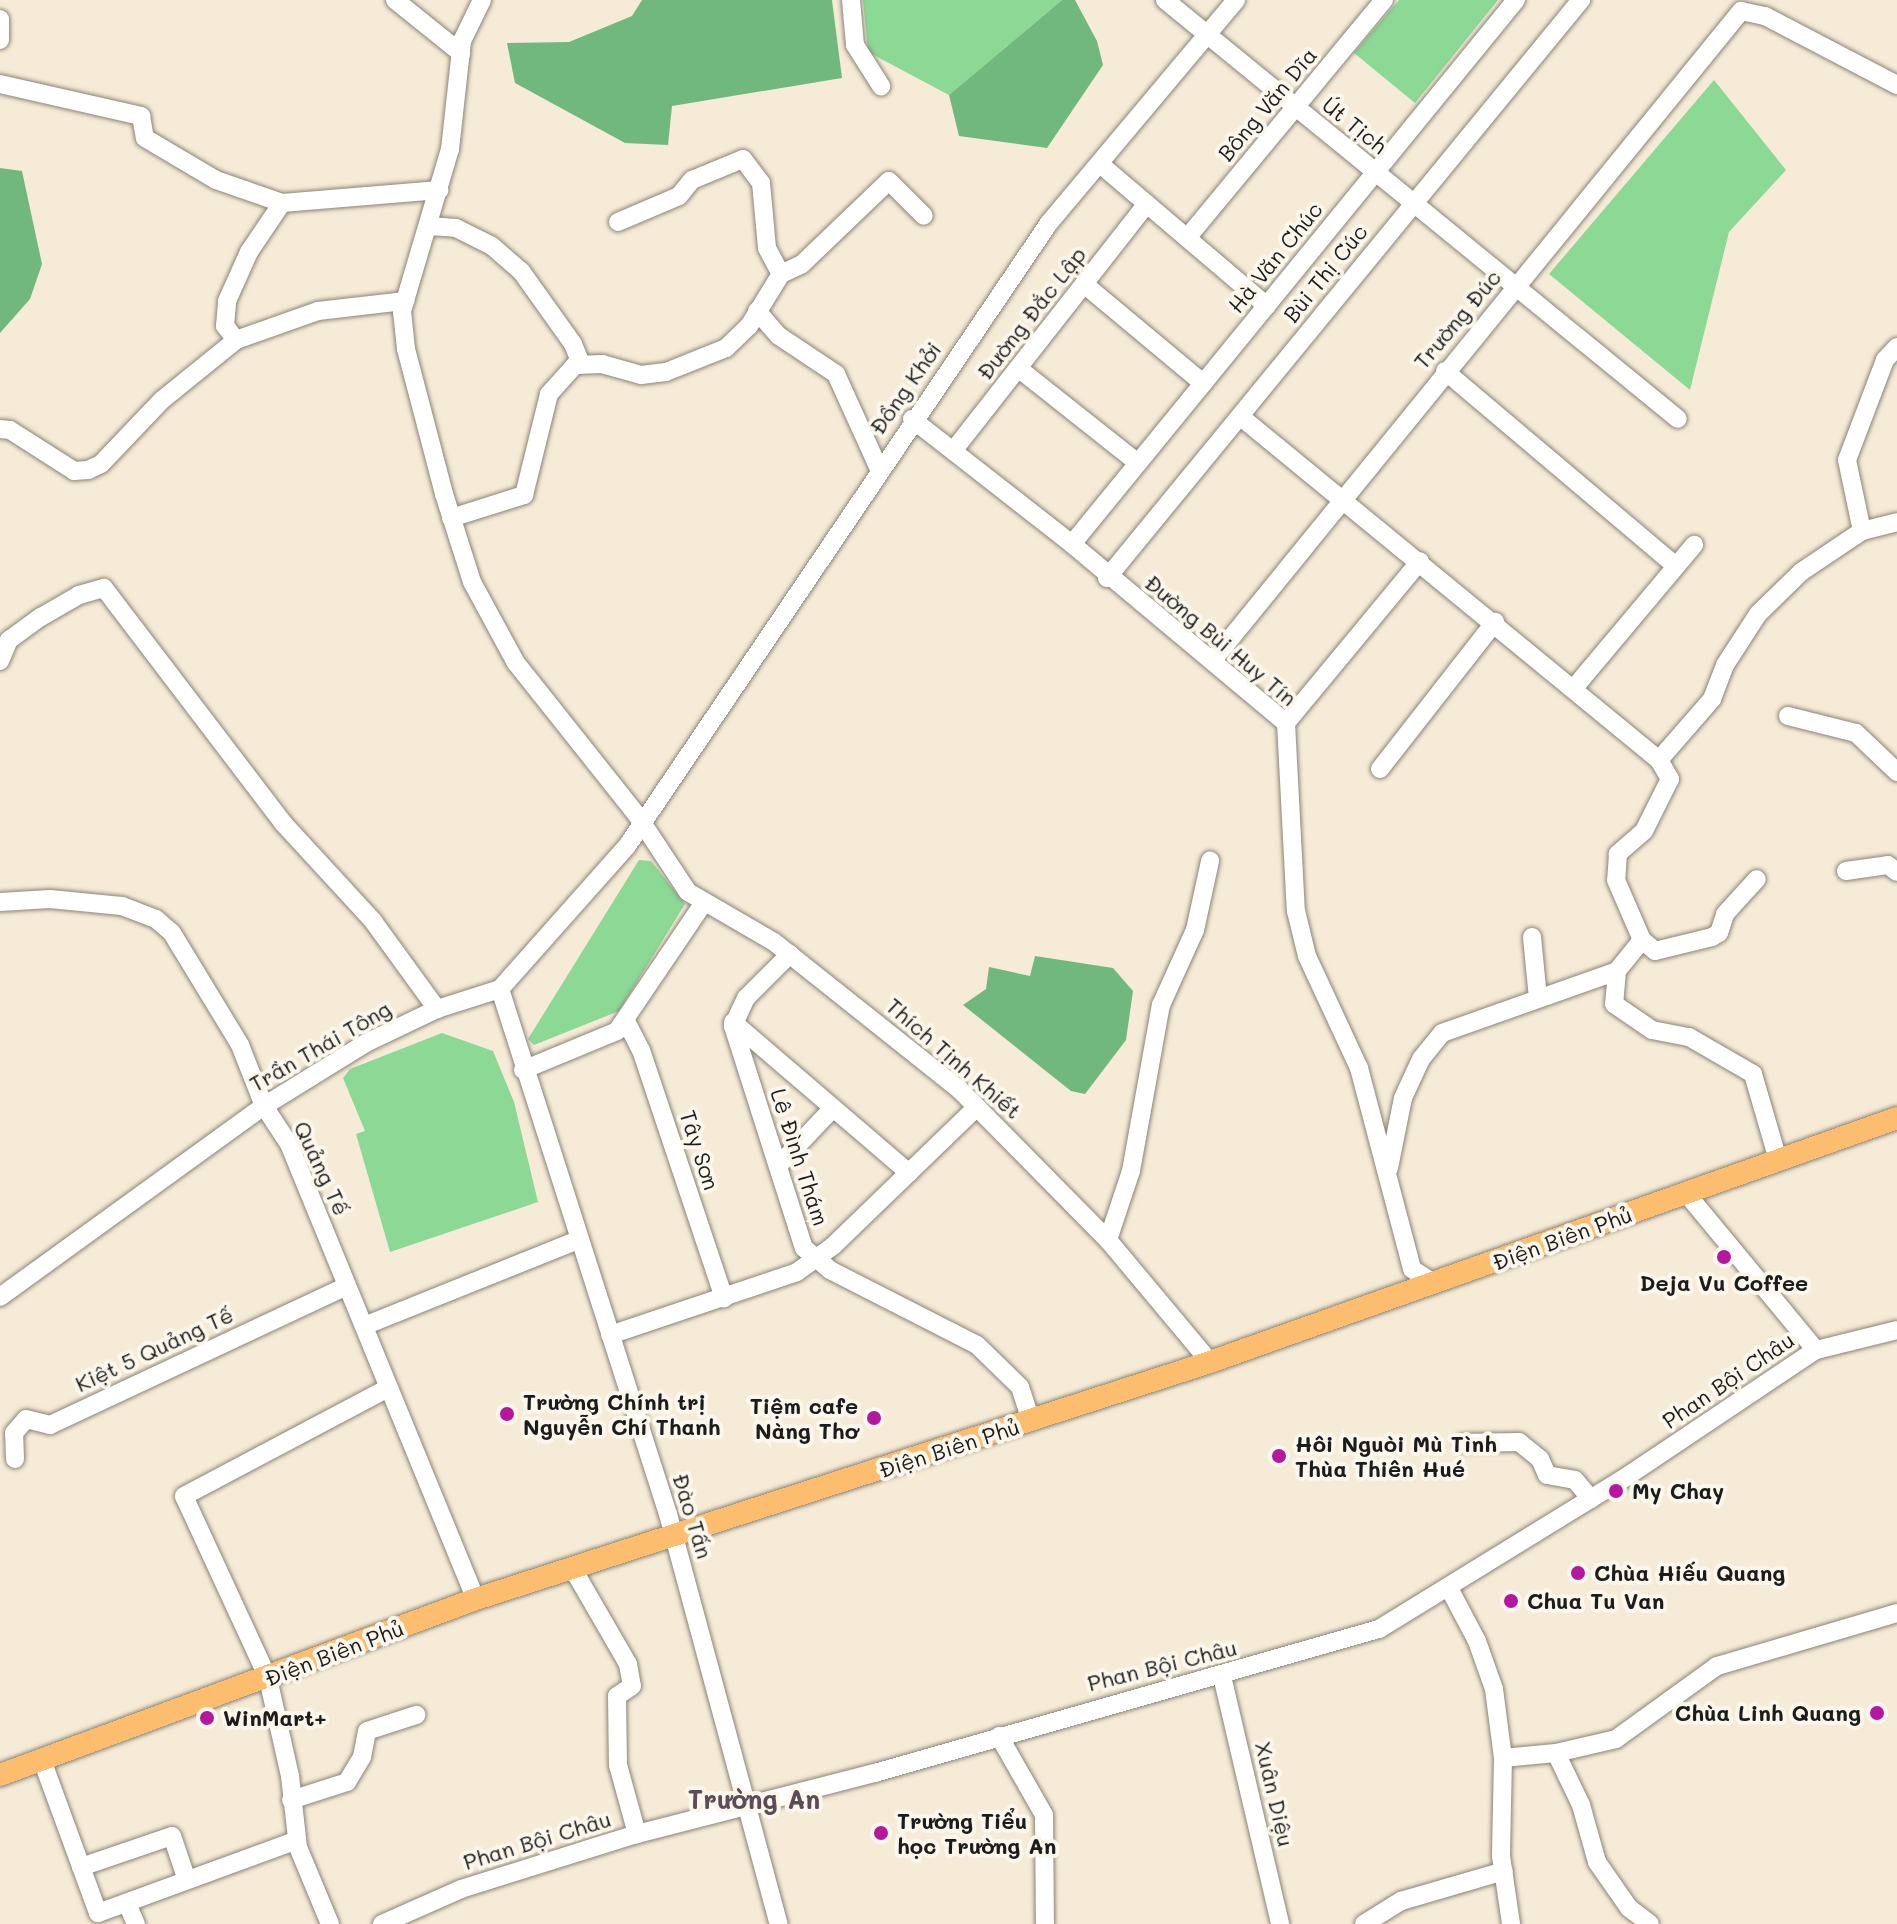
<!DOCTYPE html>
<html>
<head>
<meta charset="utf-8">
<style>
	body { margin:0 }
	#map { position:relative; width:1897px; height:1924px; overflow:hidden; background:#f6ebd6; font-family:Mali,sans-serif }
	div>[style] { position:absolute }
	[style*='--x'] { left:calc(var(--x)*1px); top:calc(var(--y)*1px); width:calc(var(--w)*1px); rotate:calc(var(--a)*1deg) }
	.green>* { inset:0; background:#8cd895 }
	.forest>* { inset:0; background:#71b87e }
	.roads { filter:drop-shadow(0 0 2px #898479) drop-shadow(0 0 2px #898479) }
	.minor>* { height:18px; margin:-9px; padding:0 9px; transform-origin:9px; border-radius:9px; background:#fff }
	.major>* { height:22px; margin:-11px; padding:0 11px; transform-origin:11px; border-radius:11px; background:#fcbd6f }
	.dots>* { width:22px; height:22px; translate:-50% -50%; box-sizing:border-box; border:4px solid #fbf7ec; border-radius:50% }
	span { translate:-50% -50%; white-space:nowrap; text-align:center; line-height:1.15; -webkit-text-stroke:8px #fbf7ec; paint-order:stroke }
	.street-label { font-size:22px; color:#1c1c1c }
	.poi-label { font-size:22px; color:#1c1c1c; font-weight:700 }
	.left { translate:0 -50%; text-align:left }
	.right { translate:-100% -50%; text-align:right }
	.quarter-label { font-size:26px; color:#5b4c56; font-weight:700 }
</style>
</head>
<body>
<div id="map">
	<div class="green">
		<div style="clip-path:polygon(863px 0,1062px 0,949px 95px,868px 52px)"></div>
		<div style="clip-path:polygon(1399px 0,1498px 0,1415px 103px,1354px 53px)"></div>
		<div style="clip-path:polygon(1714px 80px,1786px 170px,1729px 232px,1690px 390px,1549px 274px)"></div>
		<div style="clip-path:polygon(639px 860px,651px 861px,685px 904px,619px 1011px,534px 1045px,528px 1039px)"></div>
		<div style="clip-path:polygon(442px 1033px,493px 1051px,514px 1102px,538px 1202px,390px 1252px,356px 1134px,365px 1131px,343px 1078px,350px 1069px)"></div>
	</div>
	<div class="forest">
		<div style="clip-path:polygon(642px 0,832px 0,842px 78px,672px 106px,668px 145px,625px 143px,515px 83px,507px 43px,569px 42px,632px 16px)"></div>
		<div style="clip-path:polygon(1062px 0,1075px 0,1097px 41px,1103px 65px,1047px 148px,959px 136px,949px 95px)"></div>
		<div style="clip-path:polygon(0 168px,22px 171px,42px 264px,30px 299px,0 333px)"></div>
		<div style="clip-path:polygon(1035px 956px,1113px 968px,1133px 991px,1126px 1040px,1085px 1094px,1071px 1091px,963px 1005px,986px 989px,989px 967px,1030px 976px)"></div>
	</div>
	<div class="roads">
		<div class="minor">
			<div style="--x:395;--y:0;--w:85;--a:38.8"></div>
			<div style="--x:482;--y:0;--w:46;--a:116"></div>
			<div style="--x:462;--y:41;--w:109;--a:96.3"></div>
			<div style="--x:450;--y:149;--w:169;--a:106.5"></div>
			<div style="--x:402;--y:311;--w:38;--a:84"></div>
			<div style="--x:406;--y:349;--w:150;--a:75.3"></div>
			<div style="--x:444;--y:494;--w:92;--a:72.3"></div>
			<div style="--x:472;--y:582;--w:92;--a:61.5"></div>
			<div style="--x:516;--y:663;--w:194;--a:51.5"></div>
			<div style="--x:637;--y:815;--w:92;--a:56.5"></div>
			<div style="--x:688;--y:892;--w:99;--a:30.2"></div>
			<div style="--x:774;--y:942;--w:238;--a:38.5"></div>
			<div style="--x:960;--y:1090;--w:211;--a:45.4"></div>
			<div style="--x:1108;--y:1240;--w:159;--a:50.1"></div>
			<div style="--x:851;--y:0;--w:45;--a:84.9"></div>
			<div style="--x:855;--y:45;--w:49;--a:57.6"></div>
			<div style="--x:1165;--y:0;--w:662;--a:39.24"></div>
			<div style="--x:0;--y:19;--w:21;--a:90"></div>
			<div style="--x:0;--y:84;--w:145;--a:12.8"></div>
			<div style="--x:141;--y:116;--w:22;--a:80"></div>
			<div style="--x:145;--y:138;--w:82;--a:30.6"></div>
			<div style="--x:216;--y:180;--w:70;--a:19.2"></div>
			<div style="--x:282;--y:203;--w:158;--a:-4.7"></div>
			<div style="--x:1100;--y:164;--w:219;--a:40.4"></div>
			<div style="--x:618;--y:222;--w:66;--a:-23.1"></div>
			<div style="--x:679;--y:196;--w:21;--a:-51"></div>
			<div style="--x:692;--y:180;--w:55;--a:-22.4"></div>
			<div style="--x:743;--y:159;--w:30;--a:53"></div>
			<div style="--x:761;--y:183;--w:65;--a:84.7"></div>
			<div style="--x:767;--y:248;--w:30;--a:62"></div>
			<div style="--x:429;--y:226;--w:27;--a:4"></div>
			<div style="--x:456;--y:228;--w:40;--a:26.6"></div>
			<div style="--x:492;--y:246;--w:38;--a:41"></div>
			<div style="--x:521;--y:271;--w:90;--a:54.5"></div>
			<div style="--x:573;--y:344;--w:22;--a:68"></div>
			<div style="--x:1187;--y:238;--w:309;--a:-50.4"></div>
			<div style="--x:1084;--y:284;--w:155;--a:39.8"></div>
			<div style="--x:757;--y:311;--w:33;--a:49"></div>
			<div style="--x:779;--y:336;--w:69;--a:33.7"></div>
			<div style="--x:836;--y:374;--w:104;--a:65.6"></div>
			<div style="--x:236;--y:340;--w:18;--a:-128"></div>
			<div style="--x:225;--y:326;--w:25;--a:-85"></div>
			<div style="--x:227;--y:301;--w:54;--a:-65.8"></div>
			<div style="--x:249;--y:252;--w:59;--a:-56"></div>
			<div style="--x:1897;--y:347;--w:18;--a:133"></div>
			<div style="--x:1885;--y:360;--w:107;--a:110.8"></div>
			<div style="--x:1847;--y:460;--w:73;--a:78.1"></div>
			<div style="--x:1862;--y:531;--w:36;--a:-14"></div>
			<div style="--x:1018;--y:368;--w:153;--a:38.4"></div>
			<div style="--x:1445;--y:371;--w:302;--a:40.2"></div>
			<div style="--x:1241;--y:417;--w:541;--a:39.37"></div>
			<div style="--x:1659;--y:760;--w:22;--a:60"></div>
			<div style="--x:1670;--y:779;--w:58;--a:116.6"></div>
			<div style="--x:1644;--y:831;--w:35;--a:139"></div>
			<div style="--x:1618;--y:854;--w:26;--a:94"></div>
			<div style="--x:1616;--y:880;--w:65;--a:66.6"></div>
			<div style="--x:1642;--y:940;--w:40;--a:129"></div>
			<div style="--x:1617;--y:971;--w:33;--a:95"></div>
			<div style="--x:1614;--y:1004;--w:46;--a:34.4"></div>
			<div style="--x:1652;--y:1030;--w:38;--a:11"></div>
			<div style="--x:1689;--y:1037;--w:74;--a:30"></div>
			<div style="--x:1753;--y:1074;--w:90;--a:73.8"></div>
			<div style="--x:912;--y:419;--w:203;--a:38"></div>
			<div style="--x:1072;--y:544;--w:279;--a:39.9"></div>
			<div style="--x:1286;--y:723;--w:188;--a:87"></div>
			<div style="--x:1296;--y:911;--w:46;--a:76.3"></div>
			<div style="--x:1307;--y:956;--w:123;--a:65.1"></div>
			<div style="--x:1359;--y:1068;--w:208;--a:75.2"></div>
			<div style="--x:1412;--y:1269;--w:27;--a:33"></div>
			<div style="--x:0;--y:429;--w:10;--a:6"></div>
			<div style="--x:10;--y:430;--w:76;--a:32.6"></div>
			<div style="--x:74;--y:471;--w:14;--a:-4"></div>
			<div style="--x:88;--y:470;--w:14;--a:-25"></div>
			<div style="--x:101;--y:464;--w:88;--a:-46.4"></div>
			<div style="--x:162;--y:400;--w:95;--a:-39"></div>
			<div style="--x:236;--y:340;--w:87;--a:-19.5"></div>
			<div style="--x:318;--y:311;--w:88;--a:-6.6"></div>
			<div style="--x:953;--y:451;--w:314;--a:-51.9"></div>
			<div style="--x:451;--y:518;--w:77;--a:-17.5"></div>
			<div style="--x:524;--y:495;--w:104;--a:-76.1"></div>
			<div style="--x:549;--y:394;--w:39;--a:-48"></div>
			<div style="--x:575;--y:365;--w:27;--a:-2"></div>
			<div style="--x:602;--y:364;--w:41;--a:15.8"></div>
			<div style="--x:641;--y:375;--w:25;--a:-7"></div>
			<div style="--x:666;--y:372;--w:65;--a:-21.8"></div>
			<div style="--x:726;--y:348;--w:32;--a:-44"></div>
			<div style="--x:749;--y:326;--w:61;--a:-58.4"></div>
			<div style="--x:781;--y:274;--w:23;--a:-25"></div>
			<div style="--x:802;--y:264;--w:120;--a:-43.7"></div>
			<div style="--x:889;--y:181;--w:49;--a:45"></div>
			<div style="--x:1072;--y:544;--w:702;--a:-50.78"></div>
			<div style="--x:1107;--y:578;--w:748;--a:-50.65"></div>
			<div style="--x:1213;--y:660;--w:837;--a:-50.87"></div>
			<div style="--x:1741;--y:11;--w:25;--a:12"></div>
			<div style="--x:1765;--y:16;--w:149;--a:27.6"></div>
			<div style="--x:0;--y:661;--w:23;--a:-67"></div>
			<div style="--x:9;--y:640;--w:39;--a:-36"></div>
			<div style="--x:41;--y:617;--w:44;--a:-30.1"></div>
			<div style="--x:79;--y:595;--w:26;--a:-16"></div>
			<div style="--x:104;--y:588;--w:295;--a:52.7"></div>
			<div style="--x:283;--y:823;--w:133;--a:47.4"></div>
			<div style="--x:373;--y:921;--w:109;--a:54"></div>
			<div style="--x:1574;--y:688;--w:187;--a:-50"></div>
			<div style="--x:1788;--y:716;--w:70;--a:14"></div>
			<div style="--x:1856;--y:733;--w:57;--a:43.6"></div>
			<div style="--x:1286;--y:723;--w:210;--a:-50.4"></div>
			<div style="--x:1659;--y:760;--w:81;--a:-49"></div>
			<div style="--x:1712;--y:699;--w:36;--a:-69"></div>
			<div style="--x:1725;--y:665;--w:61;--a:-57.1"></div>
			<div style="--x:1758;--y:614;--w:60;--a:-44.3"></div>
			<div style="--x:1801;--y:572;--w:73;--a:-33.9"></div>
			<div style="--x:1380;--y:769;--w:187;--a:-52"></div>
			<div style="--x:1846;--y:871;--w:42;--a:-8.1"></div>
			<div style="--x:1888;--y:865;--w:11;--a:38"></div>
			<div style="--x:0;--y:902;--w:50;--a:-3.4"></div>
			<div style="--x:50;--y:899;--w:72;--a:5.6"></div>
			<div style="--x:122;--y:906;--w:36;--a:21"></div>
			<div style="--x:156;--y:919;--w:21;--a:41"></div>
			<div style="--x:172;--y:933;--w:131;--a:58.7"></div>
			<div style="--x:240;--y:1045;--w:66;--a:68.5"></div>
			<div style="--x:264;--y:1106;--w:45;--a:56.7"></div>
			<div style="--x:289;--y:1144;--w:492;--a:67.7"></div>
			<div style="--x:1532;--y:937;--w:61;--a:84.4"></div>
			<div style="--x:1642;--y:940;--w:17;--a:40"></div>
			<div style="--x:1655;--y:951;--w:59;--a:-13.8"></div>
			<div style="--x:1712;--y:937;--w:8;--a:-30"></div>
			<div style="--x:1719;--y:933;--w:20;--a:-72"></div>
			<div style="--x:1725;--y:914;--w:47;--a:-47.6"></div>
			<div style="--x:790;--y:954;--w:62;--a:135"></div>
			<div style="--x:746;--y:998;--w:31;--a:115"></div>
			<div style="--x:733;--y:1026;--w:233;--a:72.3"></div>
			<div style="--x:804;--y:1248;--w:34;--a:40"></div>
			<div style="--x:830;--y:1270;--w:165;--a:27"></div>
			<div style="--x:977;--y:1345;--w:60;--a:44.3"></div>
			<div style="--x:1020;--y:1387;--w:36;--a:72"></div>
			<div style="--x:500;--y:989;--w:551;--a:72.26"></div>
			<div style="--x:668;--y:1514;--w:425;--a:74.9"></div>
			<div style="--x:626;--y:1021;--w:33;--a:63"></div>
			<div style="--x:641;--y:1050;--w:262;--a:71.5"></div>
			<div style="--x:733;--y:1022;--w:232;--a:40.6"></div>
			<div style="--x:523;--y:1070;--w:102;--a:-22.5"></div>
			<div style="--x:617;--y:1031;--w:153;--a:-55.9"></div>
			<div style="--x:778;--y:1166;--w:80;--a:-46.5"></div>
			<div style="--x:1389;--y:1168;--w:71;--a:-78.7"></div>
			<div style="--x:1403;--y:1098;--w:43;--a:-65.2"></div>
			<div style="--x:1421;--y:1059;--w:33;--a:-51"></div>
			<div style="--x:1442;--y:1033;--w:186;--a:-19.5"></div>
			<div style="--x:1686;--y:1193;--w:204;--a:50.4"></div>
			<div style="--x:1108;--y:1240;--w:73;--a:-71.6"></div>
			<div style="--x:1131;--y:1171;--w:169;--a:-79.8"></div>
			<div style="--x:1161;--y:1005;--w:82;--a:-65.6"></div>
			<div style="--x:1195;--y:930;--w:71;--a:-77.7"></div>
			<div style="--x:0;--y:1297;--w:326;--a:-35.9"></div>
			<div style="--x:264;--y:1106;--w:120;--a:-31.7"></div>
			<div style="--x:366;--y:1043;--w:79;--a:-25.6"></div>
			<div style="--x:437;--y:1009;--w:66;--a:-17.6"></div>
			<div style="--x:500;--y:989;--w:191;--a:-48.4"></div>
			<div style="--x:627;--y:846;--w:752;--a:-55.89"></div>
			<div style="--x:1049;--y:223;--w:291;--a:-50"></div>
			<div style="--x:364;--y:1326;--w:231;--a:-21.9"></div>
			<div style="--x:610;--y:1335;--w:197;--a:-18.6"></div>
			<div style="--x:797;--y:1272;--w:44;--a:-35.8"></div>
			<div style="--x:833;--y:1246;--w:200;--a:-44"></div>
			<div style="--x:1463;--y:1443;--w:56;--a:-1"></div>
			<div style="--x:1519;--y:1442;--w:27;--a:39"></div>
			<div style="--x:1540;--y:1459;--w:17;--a:66"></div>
			<div style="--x:1547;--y:1475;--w:28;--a:10"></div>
			<div style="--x:1575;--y:1480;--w:25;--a:50"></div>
			<div style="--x:15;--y:1459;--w:26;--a:-92"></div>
			<div style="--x:14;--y:1433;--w:18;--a:-49"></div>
			<div style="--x:26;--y:1419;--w:25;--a:14"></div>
			<div style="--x:50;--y:1425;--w:325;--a:-25.1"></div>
			<div style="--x:573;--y:1569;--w:110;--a:59.9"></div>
			<div style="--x:628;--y:1664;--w:22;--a:80"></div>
			<div style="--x:632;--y:1686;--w:18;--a:146"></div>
			<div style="--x:617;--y:1696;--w:69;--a:89.2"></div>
			<div style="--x:618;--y:1765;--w:72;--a:74.6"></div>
			<div style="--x:1449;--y:1588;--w:60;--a:62.2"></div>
			<div style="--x:1477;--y:1641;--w:51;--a:70.5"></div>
			<div style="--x:1494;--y:1689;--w:70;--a:82.6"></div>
			<div style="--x:1503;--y:1758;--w:98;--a:91.2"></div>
			<div style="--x:1501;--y:1856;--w:69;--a:81.6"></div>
			<div style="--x:1222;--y:1676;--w:255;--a:76.8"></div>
			<div style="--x:999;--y:1736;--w:91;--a:60.3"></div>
			<div style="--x:1044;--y:1815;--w:109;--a:89.5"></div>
			<div style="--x:1556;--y:1753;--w:62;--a:-13.1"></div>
			<div style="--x:1616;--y:1739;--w:125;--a:-35.9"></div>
			<div style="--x:1717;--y:1666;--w:188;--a:-16.4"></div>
			<div style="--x:1503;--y:1758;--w:53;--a:-5.4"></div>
			<div style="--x:1556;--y:1753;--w:58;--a:64.3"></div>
			<div style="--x:1581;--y:1805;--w:59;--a:74.3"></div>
			<div style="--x:1597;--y:1862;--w:56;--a:55.2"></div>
			<div style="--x:1629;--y:1908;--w:26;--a:37"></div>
			<div style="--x:42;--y:1760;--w:163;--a:69.9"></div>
			<div style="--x:98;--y:1913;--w:212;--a:-20.1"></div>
			<div style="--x:291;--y:1800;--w:59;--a:-17.8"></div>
			<div style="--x:347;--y:1782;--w:29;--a:-59"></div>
			<div style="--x:362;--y:1757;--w:26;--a:-79"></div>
			<div style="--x:367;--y:1731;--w:52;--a:-18.1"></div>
			<div style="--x:81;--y:1867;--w:96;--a:-18.8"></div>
			<div style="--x:172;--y:1836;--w:46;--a:71.2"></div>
			<div style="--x:127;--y:1903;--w:23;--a:67"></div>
			<div style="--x:330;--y:1924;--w:83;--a:-112.6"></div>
			<div style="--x:298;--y:1847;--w:71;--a:-96.4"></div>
			<div style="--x:290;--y:1776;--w:100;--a:-102.7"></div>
			<div style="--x:268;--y:1678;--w:200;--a:-114.8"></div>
			<div style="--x:184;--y:1496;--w:231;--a:-27.9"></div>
			<div style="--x:382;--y:1924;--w:86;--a:-23.9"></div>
			<div style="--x:461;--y:1889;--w:184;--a:-17.4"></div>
			<div style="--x:637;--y:1834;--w:246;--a:-14.4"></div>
			<div style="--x:875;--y:1773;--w:524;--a:-15.95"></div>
			<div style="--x:1379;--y:1629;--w:294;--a:-31.6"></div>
			<div style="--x:1629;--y:1475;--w:225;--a:-33.8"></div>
			<div style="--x:1816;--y:1350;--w:83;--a:-13.9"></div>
			<div style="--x:1364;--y:1924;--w:44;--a:-31.9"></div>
			<div style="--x:1401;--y:1901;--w:107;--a:-16.2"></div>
		</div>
		<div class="major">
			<div style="--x:0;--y:1775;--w:507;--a:-20.29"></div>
			<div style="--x:476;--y:1599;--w:771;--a:-17.89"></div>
			<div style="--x:1210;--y:1362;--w:729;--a:-19.55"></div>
		</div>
	</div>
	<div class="dots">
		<div style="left:1724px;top:1257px;background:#b5179e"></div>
		<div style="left:507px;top:1414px;background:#b5179e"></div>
		<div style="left:874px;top:1418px;background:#b5179e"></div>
		<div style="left:1279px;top:1456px;background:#b5179e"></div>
		<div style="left:1616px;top:1491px;background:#b5179e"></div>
		<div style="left:1578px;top:1573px;background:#b5179e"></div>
		<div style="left:1511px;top:1601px;background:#b5179e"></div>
		<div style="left:1877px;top:1713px;background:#b5179e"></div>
		<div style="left:207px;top:1718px;background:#b5179e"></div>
		<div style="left:881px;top:1833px;background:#b5179e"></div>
	</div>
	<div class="street-label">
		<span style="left:1267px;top:104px;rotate:-50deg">Bông Văn Dĩa</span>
		<span style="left:1355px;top:125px;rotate:39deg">Út Tịch</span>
		<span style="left:1275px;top:257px;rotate:-51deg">Hà Văn Chúc</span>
		<span style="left:1325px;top:273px;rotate:-51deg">Bùi Thị Cúc</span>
		<span style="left:1031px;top:313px;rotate:-52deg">Đường Đắc Lập</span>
		<span style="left:1457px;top:319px;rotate:-50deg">Trường Đúc</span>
		<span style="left:905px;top:388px;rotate:-55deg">Đồng Khởi</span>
		<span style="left:1221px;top:640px;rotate:40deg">Đường Bùi Huy Tín</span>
		<span style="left:320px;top:1046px;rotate:-30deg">Trần Thái Tông</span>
		<span style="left:954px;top:1058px;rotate:41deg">Thích Tịnh Khiết</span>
		<span style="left:700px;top:1150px;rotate:72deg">Tây Sơn</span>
		<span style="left:800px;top:1157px;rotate:72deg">Lê Đình Thám</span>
		<span style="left:322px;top:1168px;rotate:65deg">Quảng Tế</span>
		<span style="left:1562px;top:1238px;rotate:-20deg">Điện Biên Phủ</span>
		<span style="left:154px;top:1349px;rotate:-25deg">Kiệt 5 Quảng Tế</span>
		<span style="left:1728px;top:1380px;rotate:-34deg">Phan Bội Châu</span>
		<span style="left:949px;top:1448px;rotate:-18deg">Điện Biên Phủ</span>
		<span style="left:693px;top:1516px;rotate:73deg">Đào Tấn</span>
		<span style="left:334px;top:1653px;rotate:-21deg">Điện Biên Phủ</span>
		<span style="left:1162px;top:1665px;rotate:-14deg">Phan Bội Châu</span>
		<span style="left:1275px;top:1794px;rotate:77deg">Xuân Diệu</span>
		<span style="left:537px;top:1840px;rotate:-17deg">Phan Bội Châu</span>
	</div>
	<div class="poi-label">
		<span style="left:1724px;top:1283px">Deja Vu Coffee</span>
		<span class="left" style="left:523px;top:1414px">Trường Chính trị<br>Nguyễn Chí Thanh</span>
		<span class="right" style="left:858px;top:1418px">Tiệm cafe<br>Nàng Thơ</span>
		<span class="left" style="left:1295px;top:1456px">Hôi Nguòi Mù Tình<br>Thùa Thiên Hué</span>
		<span class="left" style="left:1632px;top:1491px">My Chay</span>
		<span class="left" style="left:1594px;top:1573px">Chùa Hiếu Quang</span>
		<span class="left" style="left:1527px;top:1601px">Chua Tu Van</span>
		<span class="right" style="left:1861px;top:1713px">Chùa Linh Quang</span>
		<span class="left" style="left:223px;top:1718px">WinMart+</span>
		<span class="left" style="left:897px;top:1833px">Trường Tiểu<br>học Trường An</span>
	</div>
	<div class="quarter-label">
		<span style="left:754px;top:1800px">Trường An</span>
	</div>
</div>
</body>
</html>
